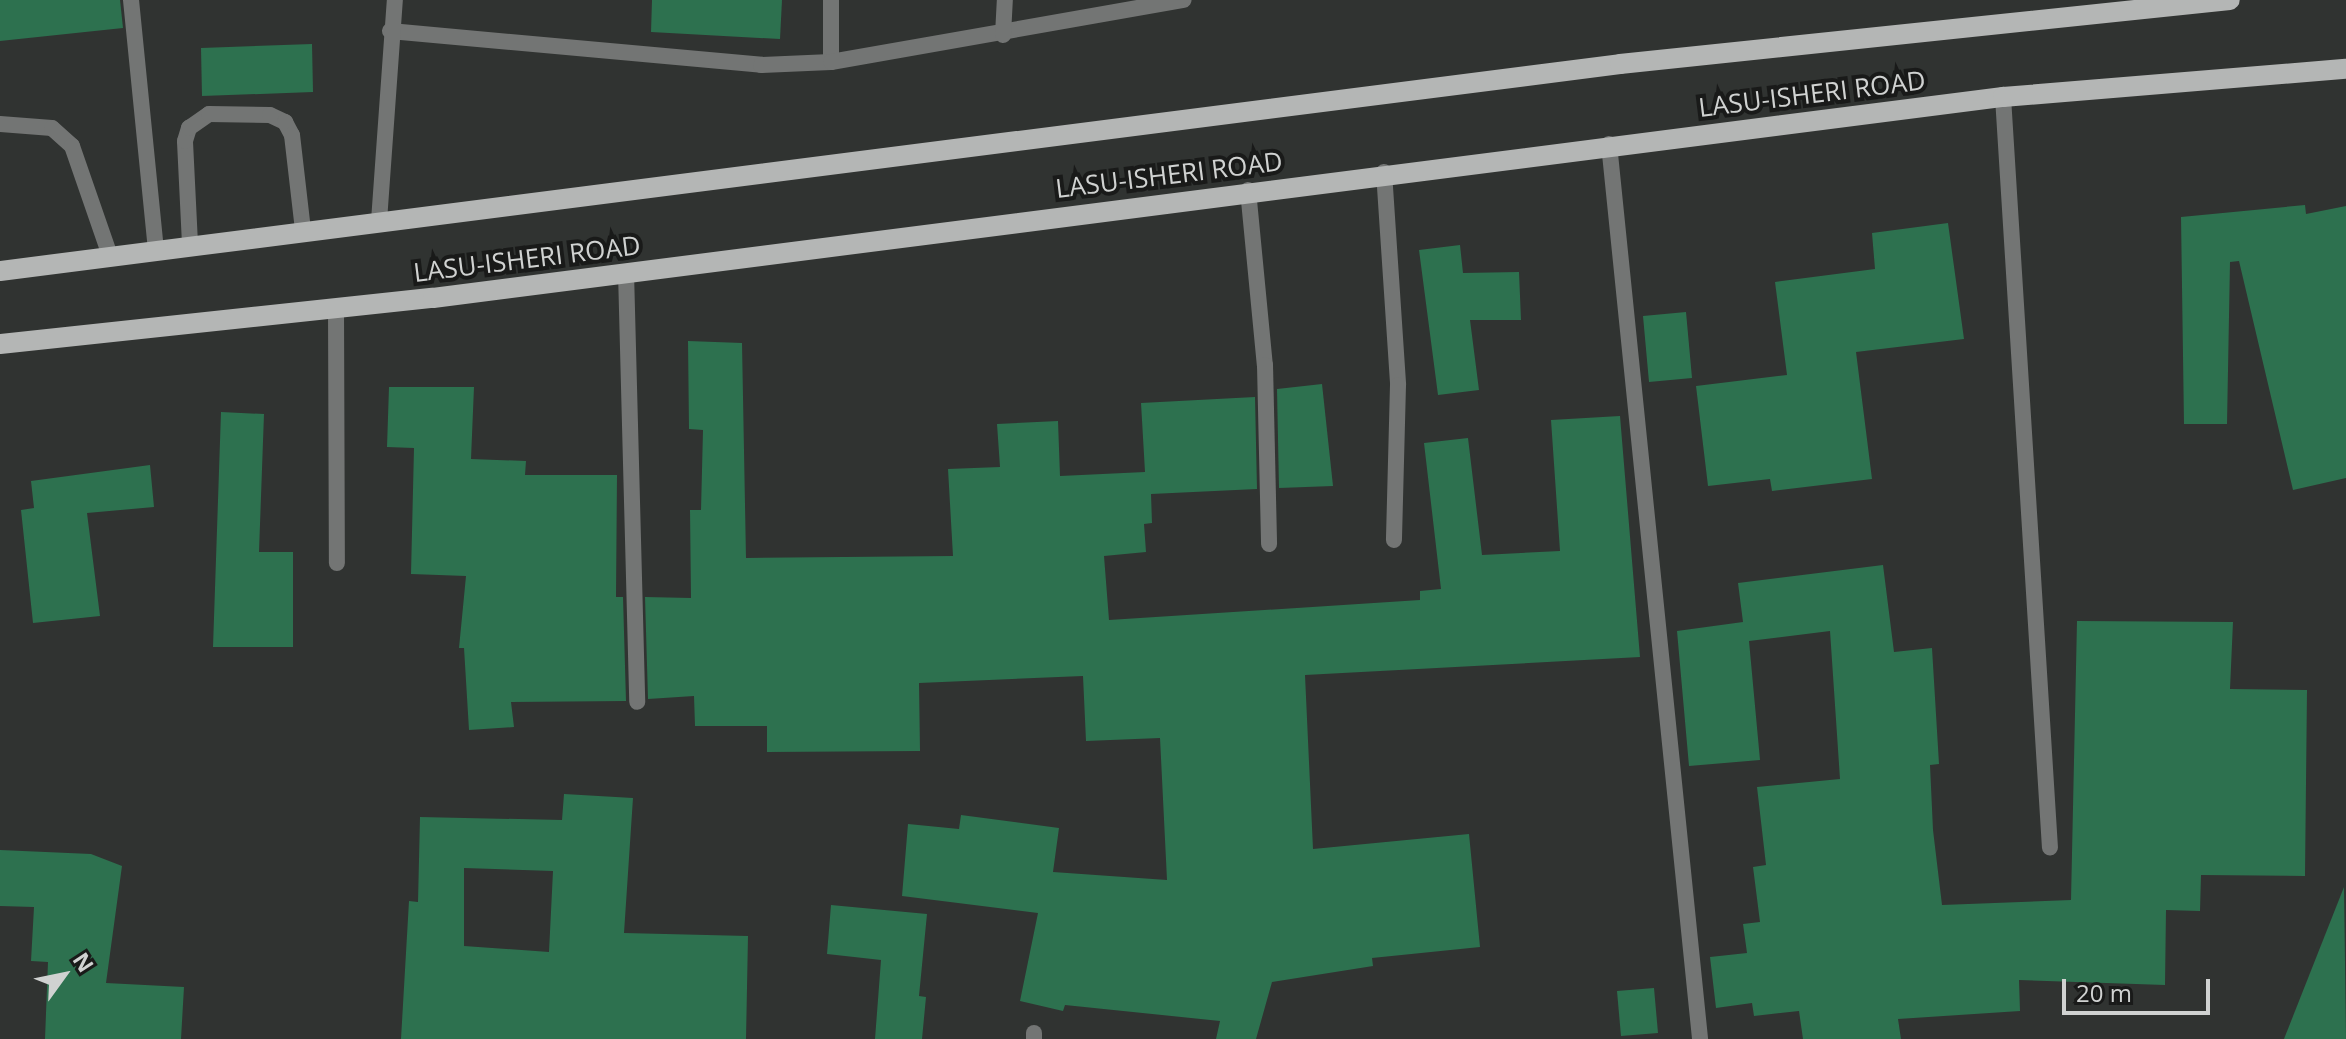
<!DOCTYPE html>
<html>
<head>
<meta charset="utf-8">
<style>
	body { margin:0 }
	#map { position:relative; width:2346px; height:1039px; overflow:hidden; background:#303331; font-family:"Open Sans",sans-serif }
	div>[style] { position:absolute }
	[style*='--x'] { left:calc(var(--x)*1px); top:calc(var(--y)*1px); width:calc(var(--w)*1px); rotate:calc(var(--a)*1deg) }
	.building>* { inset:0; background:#2d714f }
	.service>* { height:16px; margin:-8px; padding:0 8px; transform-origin:8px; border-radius:8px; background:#737574 }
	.minor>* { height:16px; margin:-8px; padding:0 8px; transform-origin:8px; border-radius:8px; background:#737574 }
	.primary>* { height:20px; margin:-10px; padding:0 10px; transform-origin:10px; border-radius:10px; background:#b4b6b5 }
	span { translate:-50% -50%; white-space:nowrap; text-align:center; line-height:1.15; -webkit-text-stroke:8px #191a19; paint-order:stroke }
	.street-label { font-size:26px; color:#d0d2d1 }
	.north { position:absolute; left:24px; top:935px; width:80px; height:80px; -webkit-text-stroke:6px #191a19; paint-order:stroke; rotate:57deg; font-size:22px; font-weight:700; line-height:32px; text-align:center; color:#d0d2d1 }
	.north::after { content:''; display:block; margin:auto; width:28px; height:36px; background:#d0d2d1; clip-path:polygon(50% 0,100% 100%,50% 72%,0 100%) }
	.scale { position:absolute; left:2062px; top:979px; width:148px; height:36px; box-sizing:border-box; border:4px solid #d0d2d1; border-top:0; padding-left:10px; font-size:24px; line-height:28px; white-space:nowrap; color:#d0d2d1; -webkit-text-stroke:6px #191a19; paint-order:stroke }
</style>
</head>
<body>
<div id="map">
	<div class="building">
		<div style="clip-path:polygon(0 0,120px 0,123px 28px,0 41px)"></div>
		<div style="clip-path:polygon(652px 0,782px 0,780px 39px,651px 32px)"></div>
		<div style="clip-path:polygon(312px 44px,313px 92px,202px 96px,201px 48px)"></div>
		<div style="clip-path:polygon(2305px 205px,2306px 214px,2346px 206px,2346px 478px,2293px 490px,2239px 261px,2230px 262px,2227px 424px,2184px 424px,2181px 217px)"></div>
		<div style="clip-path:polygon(1948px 223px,1964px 339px,1856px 352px,1872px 479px,1772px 491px,1770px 479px,1708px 486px,1696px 386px,1787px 375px,1775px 282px,1875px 269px,1872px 233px)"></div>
		<div style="clip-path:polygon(1460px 245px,1463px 273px,1519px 272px,1521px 320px,1470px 320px,1479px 390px,1438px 395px,1419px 250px)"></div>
		<div style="clip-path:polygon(1686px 312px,1692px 378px,1649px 382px,1643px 316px)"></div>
		<div style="clip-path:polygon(688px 341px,742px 343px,746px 558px,953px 556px,948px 469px,1000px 467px,997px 424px,1058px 421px,1060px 476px,1145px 472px,1141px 403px,1255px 397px,1257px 489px,1151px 494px,1152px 523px,1144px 524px,1146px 552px,1104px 556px,1109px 620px,1420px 600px,1420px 591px,1441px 589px,1424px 443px,1468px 438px,1482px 555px,1560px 551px,1551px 420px,1620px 416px,1640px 657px,1305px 675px,1313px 849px,1469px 834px,1480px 947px,1372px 958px,1373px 966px,1272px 982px,1256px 1039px,1216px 1039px,1220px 1021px,1065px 1005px,1063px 1011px,1020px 1001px,1038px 913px,902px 896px,908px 824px,959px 829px,961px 815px,1059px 828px,1053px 872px,1167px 880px,1160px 738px,1086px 741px,1083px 676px,919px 683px,920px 751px,767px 752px,767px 726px,695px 726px,694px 696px,648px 699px,645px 597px,691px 598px,690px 510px,701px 510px,703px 430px,689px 429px)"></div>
		<div style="clip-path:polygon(1322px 384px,1333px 486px,1279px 488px,1277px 389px)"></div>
		<div style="clip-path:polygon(389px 387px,474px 387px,471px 459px,526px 461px,525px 475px,617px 475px,616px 597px,623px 597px,626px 701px,511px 702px,514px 727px,469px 730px,464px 648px,459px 648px,466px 576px,411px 574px,414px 448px,387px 447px)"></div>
		<div style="clip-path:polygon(221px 412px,264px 414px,259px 552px,293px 552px,293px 647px,213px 647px)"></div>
		<div style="clip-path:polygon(150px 465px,154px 507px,87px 513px,100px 616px,33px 623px,21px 510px,34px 508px,31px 481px)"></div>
		<div style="clip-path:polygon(1883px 565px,1894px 652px,1932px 648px,1939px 764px,1930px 765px,1933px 830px,1942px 905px,2071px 900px,2077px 621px,2233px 622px,2230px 689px,2307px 690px,2305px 876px,2201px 875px,2200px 911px,2166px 910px,2165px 985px,2019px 980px,2020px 1011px,1898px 1019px,1901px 1039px,1803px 1039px,1799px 1011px,1754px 1016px,1752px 1003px,1716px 1008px,1710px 957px,1747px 953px,1743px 924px,1760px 922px,1753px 867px,1766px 865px,1757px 787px,1840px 779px,1830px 631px,1749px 641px,1760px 760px,1689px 766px,1677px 631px,1743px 622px,1738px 583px)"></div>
		<div style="clip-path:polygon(evenodd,564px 794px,633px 798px,624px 933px,748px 936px,746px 1039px,401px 1039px,409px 901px,418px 902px,420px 817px,562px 820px,564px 794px,464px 868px,553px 871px,549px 952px,464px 946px,464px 868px)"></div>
		<div style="clip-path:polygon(0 850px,91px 854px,122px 866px,106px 983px,184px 987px,181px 1039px,45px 1039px,48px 962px,31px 961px,34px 907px,0 906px)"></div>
		<div style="clip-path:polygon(2344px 887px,2346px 1039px,2284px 1039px)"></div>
		<div style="clip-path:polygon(831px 905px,927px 914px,919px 996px,926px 997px,922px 1039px,875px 1039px,881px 960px,827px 954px)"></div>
		<div style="clip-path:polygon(1654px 988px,1658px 1033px,1621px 1036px,1617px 991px)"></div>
	</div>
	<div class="service">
		<div style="--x:831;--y:0;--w:62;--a:90"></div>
		<div style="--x:0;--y:124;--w:52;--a:4.4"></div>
		<div style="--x:52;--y:128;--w:27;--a:42"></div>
		<div style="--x:72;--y:146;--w:116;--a:70.9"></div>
		<div style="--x:1384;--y:172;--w:213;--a:86.2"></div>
		<div style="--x:1398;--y:385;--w:155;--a:91.5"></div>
		<div style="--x:1248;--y:190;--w:176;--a:84.5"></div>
		<div style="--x:1265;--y:365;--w:179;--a:88.7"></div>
		<div style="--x:190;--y:244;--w:103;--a:-92.8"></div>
		<div style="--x:185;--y:141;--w:14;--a:-73"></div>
		<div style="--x:189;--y:128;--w:24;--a:-35"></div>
		<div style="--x:209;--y:114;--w:61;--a:0.9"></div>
		<div style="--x:270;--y:115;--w:17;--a:25"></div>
		<div style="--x:285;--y:122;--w:15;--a:62"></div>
		<div style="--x:292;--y:135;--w:96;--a:83.4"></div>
		<div style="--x:626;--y:272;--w:430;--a:88.5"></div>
		<div style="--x:336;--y:308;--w:255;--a:89.8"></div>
		<div style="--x:1034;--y:1033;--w:6;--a:90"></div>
	</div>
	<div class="minor">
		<div style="--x:131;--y:0;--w:250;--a:84.3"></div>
		<div style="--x:390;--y:31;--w:373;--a:5.2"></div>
		<div style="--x:761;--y:65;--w:70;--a:-2.5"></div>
		<div style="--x:831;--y:62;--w:358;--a:-10"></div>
		<div style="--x:1003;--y:35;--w:35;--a:-87"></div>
		<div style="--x:2003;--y:97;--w:752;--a:86.42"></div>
		<div style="--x:1609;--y:144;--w:900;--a:84.19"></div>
		<div style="--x:379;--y:221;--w:222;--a:-85.9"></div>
	</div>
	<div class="primary">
		<div style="--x:0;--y:271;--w:1633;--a:-7.28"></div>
		<div style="--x:1620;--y:64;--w:613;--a:-5.99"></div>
		<div style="--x:0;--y:344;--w:435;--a:-6.1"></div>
		<div style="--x:433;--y:298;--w:1583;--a:-7.3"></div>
		<div style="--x:2003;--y:97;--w:344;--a:-4.7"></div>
	</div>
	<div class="street-label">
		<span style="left:1812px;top:94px;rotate:-7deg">LASU-ISHERI ROAD</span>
		<span style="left:1169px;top:175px;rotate:-7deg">LASU-ISHERI ROAD</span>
		<span style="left:527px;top:259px;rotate:-7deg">LASU-ISHERI ROAD</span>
	</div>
	<div class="north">N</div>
	<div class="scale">20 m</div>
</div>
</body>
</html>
